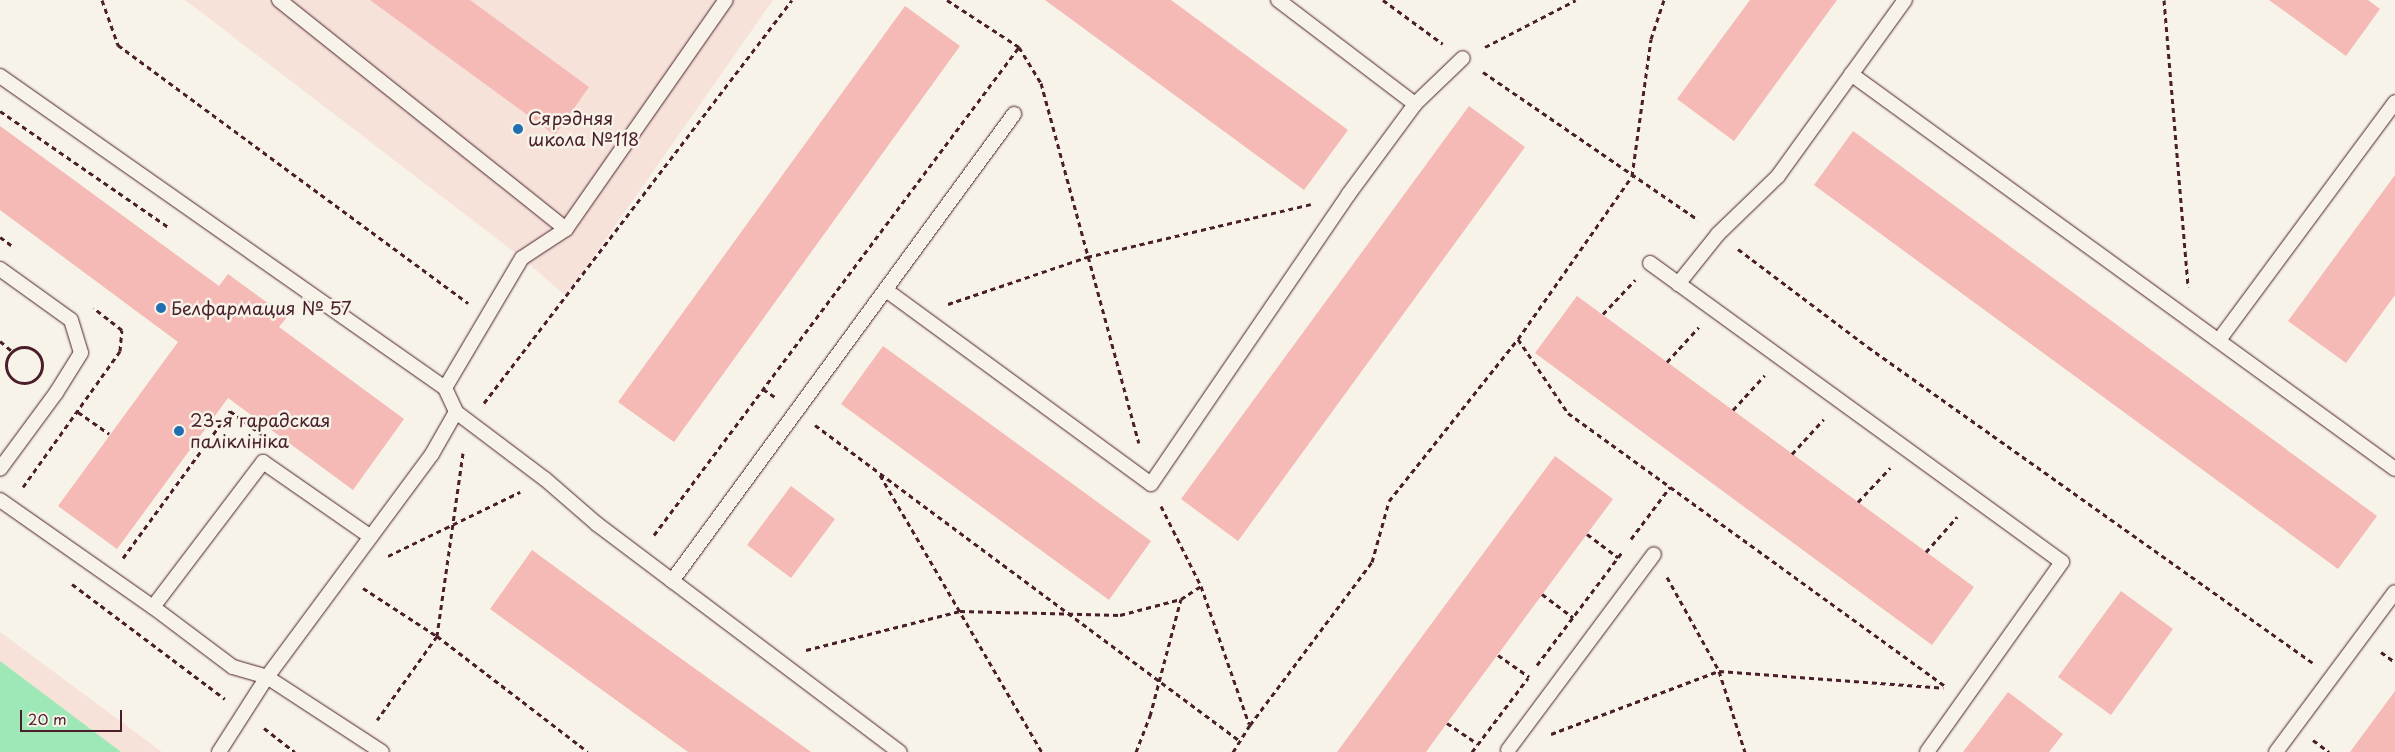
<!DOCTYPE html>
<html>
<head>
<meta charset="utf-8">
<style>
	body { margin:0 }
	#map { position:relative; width:2395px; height:752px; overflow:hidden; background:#f7f3e8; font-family:"Playpen Sans",sans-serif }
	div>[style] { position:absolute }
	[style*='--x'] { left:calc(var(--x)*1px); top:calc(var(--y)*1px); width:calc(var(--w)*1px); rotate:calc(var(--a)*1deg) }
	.built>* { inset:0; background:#f6e2d9 }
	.green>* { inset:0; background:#9ee7b6 }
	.building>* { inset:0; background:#f5b9b6 }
	.path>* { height:3px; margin-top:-1.5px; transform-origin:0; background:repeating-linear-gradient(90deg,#4a1f2b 0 5px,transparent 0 9px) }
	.path>.ring { margin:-1.5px; padding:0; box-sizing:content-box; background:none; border:3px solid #4a1f2b; border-radius:50% }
	.roads { filter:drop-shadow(0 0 1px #4a1f2b) drop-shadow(0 0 1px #4a1f2b) }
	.lane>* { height:14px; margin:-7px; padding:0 7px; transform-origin:7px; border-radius:7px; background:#f7f3e8 }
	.dots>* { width:14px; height:14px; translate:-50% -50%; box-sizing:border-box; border:2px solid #f7f3e8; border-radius:50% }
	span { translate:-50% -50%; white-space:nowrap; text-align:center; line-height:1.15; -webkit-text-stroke:5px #f7f3e8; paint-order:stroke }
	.poi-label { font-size:18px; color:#4a1f2b }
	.left { translate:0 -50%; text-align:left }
	.scale { position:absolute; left:20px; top:710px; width:102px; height:22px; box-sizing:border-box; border:2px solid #4a1f2b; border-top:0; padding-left:6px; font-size:15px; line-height:18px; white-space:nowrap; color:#4a1f2b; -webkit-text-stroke:4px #f7f3e8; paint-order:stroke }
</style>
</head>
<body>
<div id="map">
	<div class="built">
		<div style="clip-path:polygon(185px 0,773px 0,566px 296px,522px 258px)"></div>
		<div style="clip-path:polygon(0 632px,162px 752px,0 752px)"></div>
	</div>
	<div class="green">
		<div style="clip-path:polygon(0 661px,121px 752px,0 752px)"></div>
	</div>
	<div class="building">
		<div style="clip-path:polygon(370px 0,470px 0,589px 87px,555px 135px)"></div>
		<div style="clip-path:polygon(1045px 0,1171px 0,1348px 130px,1304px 190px)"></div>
		<div style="clip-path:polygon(1750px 0,1837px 0,1734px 141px,1677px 99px)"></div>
		<div style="clip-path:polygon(2269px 0,2368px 0,2380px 9px,2346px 56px)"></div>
		<div style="clip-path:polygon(905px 6px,960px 46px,674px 442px,618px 402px)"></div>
		<div style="clip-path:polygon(1469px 106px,1525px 147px,1238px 541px,1181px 499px)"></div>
		<div style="clip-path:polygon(0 126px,219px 286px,228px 274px,287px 317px,279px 327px,404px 419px,353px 490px,228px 398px,117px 549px,58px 506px,178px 342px,0 210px)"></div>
		<div style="clip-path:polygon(1853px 131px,2377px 516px,2338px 569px,1814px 185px)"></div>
		<div style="clip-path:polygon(2395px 175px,2395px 295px,2346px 363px,2288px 321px)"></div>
		<div style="clip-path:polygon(1577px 296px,1974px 587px,1932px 645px,1535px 353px)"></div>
		<div style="clip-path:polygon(883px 346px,1151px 541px,1109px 600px,841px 404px)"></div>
		<div style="clip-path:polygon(1555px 456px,1613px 499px,1447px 723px,1426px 752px,1337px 752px)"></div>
		<div style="clip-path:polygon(791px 486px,835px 519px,791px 578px,747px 545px)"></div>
		<div style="clip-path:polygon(532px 550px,651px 637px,811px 752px,688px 752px,490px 609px)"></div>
		<div style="clip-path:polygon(2121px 591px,2173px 629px,2111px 715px,2058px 677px)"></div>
		<div style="clip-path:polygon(2395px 691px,2395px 752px,2350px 752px,2353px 748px)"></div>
		<div style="clip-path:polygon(2008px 692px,2063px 734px,2049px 752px,1963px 752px)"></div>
	</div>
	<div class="path">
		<div style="--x:102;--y:0;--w:48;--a:70.4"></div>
		<div style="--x:118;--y:45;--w:435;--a:36.4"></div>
		<div style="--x:947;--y:0;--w:86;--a:33.1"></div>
		<div style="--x:1019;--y:47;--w:42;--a:58.6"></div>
		<div style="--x:1041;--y:83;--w:373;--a:74.8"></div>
		<div style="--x:1383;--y:0;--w:74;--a:36.3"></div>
		<div style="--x:2164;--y:0;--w:288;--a:85.2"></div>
		<div style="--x:1485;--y:47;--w:102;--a:-27.3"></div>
		<div style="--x:1483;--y:72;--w:261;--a:34.5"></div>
		<div style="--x:0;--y:111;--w:204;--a:34.6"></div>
		<div style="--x:0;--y:237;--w:14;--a:36"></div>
		<div style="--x:1738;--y:249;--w:163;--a:37"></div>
		<div style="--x:1868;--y:347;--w:546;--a:35.38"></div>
		<div style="--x:948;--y:304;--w:147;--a:-18.7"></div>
		<div style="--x:1087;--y:257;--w:230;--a:-13.3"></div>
		<div style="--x:1603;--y:314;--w:47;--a:-46.7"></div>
		<div style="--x:1518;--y:339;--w:89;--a:56"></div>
		<div style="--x:1568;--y:413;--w:465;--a:35.9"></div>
		<div style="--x:0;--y:341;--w:16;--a:40"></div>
		<div class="ring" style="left:6px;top:347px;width:33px;height:33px"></div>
		<div style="--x:1667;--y:362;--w:47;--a:-47.6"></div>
		<div style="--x:763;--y:389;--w:14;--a:34"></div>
		<div style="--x:484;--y:403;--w:507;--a:-52.61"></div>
		<div style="--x:1733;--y:410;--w:47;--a:-47.6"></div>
		<div style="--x:78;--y:412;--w:38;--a:35"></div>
		<div style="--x:815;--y:425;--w:530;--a:36.63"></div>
		<div style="--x:463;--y:453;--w:185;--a:98.1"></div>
		<div style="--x:437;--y:636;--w:190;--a:37.5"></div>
		<div style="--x:1792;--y:454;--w:47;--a:-47.6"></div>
		<div style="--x:880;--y:475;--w:321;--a:59.7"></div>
		<div style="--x:23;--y:487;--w:167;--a:-54.5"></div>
		<div style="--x:120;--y:351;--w:21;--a:-85"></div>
		<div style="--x:122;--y:330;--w:36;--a:-142"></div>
		<div style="--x:1858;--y:502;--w:47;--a:-46.7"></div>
		<div style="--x:1161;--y:506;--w:89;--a:63.4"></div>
		<div style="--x:1201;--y:586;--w:146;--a:70.8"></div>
		<div style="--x:1587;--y:534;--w:39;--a:37"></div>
		<div style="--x:654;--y:535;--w:609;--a:-53.21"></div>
		<div style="--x:1631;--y:539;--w:65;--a:-53.1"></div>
		<div style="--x:1926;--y:552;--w:47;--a:-48.5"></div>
		<div style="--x:388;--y:556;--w:147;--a:-25.9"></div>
		<div style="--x:123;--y:558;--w:182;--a:-53.9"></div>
		<div style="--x:230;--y:411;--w:42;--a:36.3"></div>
		<div style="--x:1667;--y:577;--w:107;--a:61"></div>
		<div style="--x:1719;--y:671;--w:85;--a:72.2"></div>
		<div style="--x:72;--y:584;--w:191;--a:36.9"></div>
		<div style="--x:363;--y:588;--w:88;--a:33"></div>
		<div style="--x:437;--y:636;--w:103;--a:125.5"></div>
		<div style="--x:1542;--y:594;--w:39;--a:37"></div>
		<div style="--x:806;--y:650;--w:159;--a:-14.2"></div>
		<div style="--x:960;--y:611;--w:160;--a:1.4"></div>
		<div style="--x:1120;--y:615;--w:63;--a:-14.7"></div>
		<div style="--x:2381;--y:652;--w:17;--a:36"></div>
		<div style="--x:1498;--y:655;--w:38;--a:35"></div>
		<div style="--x:1537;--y:665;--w:141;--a:-53"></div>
		<div style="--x:1447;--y:723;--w:37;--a:34"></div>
		<div style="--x:264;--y:728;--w:39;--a:38"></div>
		<div style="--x:1551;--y:734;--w:179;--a:-20.6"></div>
		<div style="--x:1719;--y:671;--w:225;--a:4.3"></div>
		<div style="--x:2313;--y:740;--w:20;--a:37"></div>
		<div style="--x:1136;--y:752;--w:39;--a:-69"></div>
		<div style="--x:1150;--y:716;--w:121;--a:-75.2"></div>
		<div style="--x:1181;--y:599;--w:24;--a:-33"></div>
		<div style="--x:1233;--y:752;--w:32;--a:-58"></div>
		<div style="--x:1250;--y:725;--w:204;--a:-53.2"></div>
		<div style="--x:1372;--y:562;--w:63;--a:-74.4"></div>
		<div style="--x:1389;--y:501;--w:207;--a:-51.5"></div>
		<div style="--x:1518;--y:339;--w:199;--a:-55"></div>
		<div style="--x:1632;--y:176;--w:138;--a:-82.1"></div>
		<div style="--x:1651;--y:39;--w:41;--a:-71.6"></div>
		<div style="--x:1472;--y:752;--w:93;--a:-52.9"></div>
	</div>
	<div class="roads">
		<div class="lane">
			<div style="--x:279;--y:0;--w:367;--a:38.6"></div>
			<div style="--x:1278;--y:0;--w:172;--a:37.2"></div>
			<div style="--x:1851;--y:74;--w:672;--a:35.98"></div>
			<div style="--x:0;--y:76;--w:543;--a:35.04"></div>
			<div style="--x:445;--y:388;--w:26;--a:65"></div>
			<div style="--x:1650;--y:263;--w:509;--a:35.97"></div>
			<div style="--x:2062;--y:562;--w:233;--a:125.4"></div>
			<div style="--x:0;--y:269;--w:87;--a:35.7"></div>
			<div style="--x:71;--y:320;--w:34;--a:73"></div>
			<div style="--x:81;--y:353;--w:47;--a:122"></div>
			<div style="--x:56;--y:393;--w:94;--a:126.4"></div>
			<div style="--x:1678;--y:284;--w:64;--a:-51.3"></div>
			<div style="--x:1718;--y:234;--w:83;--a:-44"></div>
			<div style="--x:1778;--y:176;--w:217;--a:-54.2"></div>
			<div style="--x:886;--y:290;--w:328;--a:36.2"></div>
			<div style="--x:1151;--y:484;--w:350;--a:-55.7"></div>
			<div style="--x:1348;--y:195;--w:113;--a:-53.6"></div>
			<div style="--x:1415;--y:104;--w:66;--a:-43.8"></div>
			<div style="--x:2219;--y:340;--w:296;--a:-53.5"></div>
			<div style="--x:445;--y:388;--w:151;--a:-59.4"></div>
			<div style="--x:522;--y:258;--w:53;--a:-33.4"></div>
			<div style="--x:566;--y:229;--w:279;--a:-55.1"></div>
			<div style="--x:0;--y:500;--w:187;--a:35"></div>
			<div style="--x:153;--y:607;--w:100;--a:36.9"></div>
			<div style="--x:233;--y:667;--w:35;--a:16"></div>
			<div style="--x:267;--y:677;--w:137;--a:33.1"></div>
			<div style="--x:672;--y:581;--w:579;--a:-53.78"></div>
			<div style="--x:153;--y:607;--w:182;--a:-52.8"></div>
			<div style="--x:263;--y:462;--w:131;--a:34.8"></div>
			<div style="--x:1508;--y:750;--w:244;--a:-53.3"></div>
			<div style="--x:219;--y:752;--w:89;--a:-57.4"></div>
			<div style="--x:267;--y:677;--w:277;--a:-53.5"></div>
			<div style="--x:432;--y:454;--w:48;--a:-60.3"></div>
			<div style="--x:456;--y:412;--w:111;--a:37"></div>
			<div style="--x:545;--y:479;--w:69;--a:40.9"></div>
			<div style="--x:597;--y:524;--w:379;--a:37"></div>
			<div style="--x:2276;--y:752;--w:199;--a:-53.4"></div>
		</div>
	</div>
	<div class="dots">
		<div style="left:518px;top:129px;background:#1f6fb2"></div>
		<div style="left:161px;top:308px;background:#1f6fb2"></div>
		<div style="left:179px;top:431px;background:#1f6fb2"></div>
	</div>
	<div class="poi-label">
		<span class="left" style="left:528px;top:129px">Сярэдняя<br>школа №118</span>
		<span class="left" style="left:171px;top:308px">Белфармация № 57</span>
		<span class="left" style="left:190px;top:431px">23-я гарадская<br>паліклініка</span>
	</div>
	<div class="scale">20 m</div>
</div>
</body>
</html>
